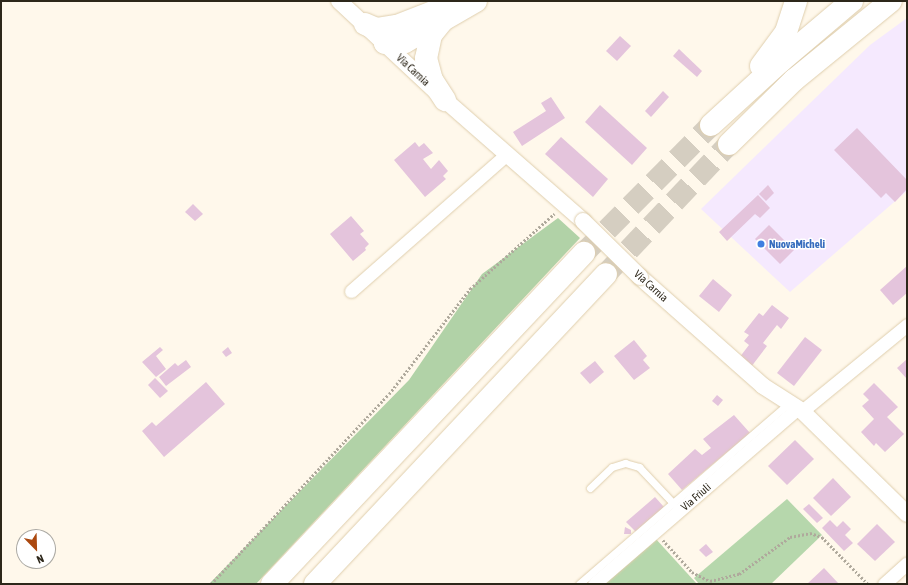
<!DOCTYPE html>
<html>
<head>
<meta charset="utf-8">
<style>
	body { margin:0 }
	#map { position:relative; width:908px; height:585px; overflow:hidden; background:#fff8eb; font-family:"Asap Condensed",sans-serif }
	div>[style] { position:absolute }
	[style*='--x'] { left:calc(var(--x)*1px); top:calc(var(--y)*1px); width:calc(var(--w)*1px); rotate:calc(var(--a)*1deg) }
	.industrial>* { inset:0; background:#f5e9fe }
	.green>* { inset:0; background:#b6d7ac }
	.forest>* { inset:0; background:#b1d2a7 }
	.building>* { inset:0; background:#e4c4dc }
	.trunk-tunnel>* { height:22px; margin-top:-11px; transform-origin:0; background:repeating-linear-gradient(90deg,#d5cec1 0 22px,transparent 0 33px) }
	.path>* { height:2.5px; margin-top:-1.25px; transform-origin:0; background:repeating-linear-gradient(90deg,#afa99c 0 2px,transparent 0 4px) }
	.roads { filter:drop-shadow(0 0 1px #dfcead) drop-shadow(0 0 1px #dfcead) }
	.service>* { height:7px; margin:-3.5px; padding:0 3.5px; transform-origin:3.5px; border-radius:3.5px; background:#fff }
	.minor>* { height:13px; margin:-6.5px; padding:0 6.5px; transform-origin:6.5px; border-radius:6.5px; background:#fff }
	.tertiary>* { height:16px; margin:-8px; padding:0 8px; transform-origin:8px; border-radius:8px; background:#fff }
	.trunk>* { height:22px; margin:-11px; padding:0 11px; transform-origin:11px; border-radius:11px; background:#fff }
	.bridges { filter:drop-shadow(0 0 1px #dfcead) drop-shadow(0 0 1px #dfcead) }
	.tertiary-bridge>* { height:16px; margin:-8px; padding:0 8px; transform-origin:8px; border-radius:8px; background:#fff }
	.dots>* { width:11px; height:11px; translate:-50% -50%; box-sizing:border-box; border:2px solid #fff; border-radius:50% }
	span { translate:-50% -50%; white-space:nowrap; text-align:center; line-height:1.15; -webkit-text-stroke:3px #fff; paint-order:stroke }
	.street-label { font-size:11px; color:#2d271a }
	.shop-label { font-size:11px; color:#366cbe; font-weight:700 }
	.left { translate:0 -50%; text-align:left }
	.frame { position:absolute; inset:0; border:2px solid #2d271a; pointer-events:none }
	.north { position:absolute; left:16px; top:529px; width:40px; height:40px; box-sizing:border-box; background:#fff; border:1px solid #aba9a3; border-radius:50%; rotate:157deg; font-size:11px; font-weight:700; line-height:16px; text-align:center; color:#2d271a }
	.north::after { content:''; display:block; margin:auto; width:14px; height:18px; background:#ab480f; clip-path:polygon(50% 0,100% 100%,50% 72%,0 100%) }
</style>
</head>
<body>
<div id="map">
	<div class="industrial">
		<div style="clip-path:polygon(907px 18px,907px 191px,790px 292px,701px 209px,870px 45px)"></div>
	</div>
	<div class="green">
		<div style="clip-path:polygon(787px 499px,822px 535px,771px 584px,699px 584px,694px 578px)"></div>
		<div style="clip-path:polygon(655px 538px,697px 584px,601px 584px)"></div>
	</div>
	<div class="forest">
		<div style="clip-path:polygon(558px 218px,580px 238px,256px 584px,209px 584px,409px 380px,482px 274px)"></div>
	</div>
	<div class="building">
		<div style="clip-path:polygon(620px 36px,631px 46px,617px 61px,606px 51px)"></div>
		<div style="clip-path:polygon(679px 49px,702px 71px,697px 77px,673px 56px)"></div>
		<div style="clip-path:polygon(663px 91px,669px 97px,651px 117px,645px 111px)"></div>
		<div style="clip-path:polygon(551px 97px,565px 118px,522px 146px,513px 132px,546px 111px,541px 103px)"></div>
		<div style="clip-path:polygon(600px 105px,647px 148px,632px 165px,585px 122px)"></div>
		<div style="clip-path:polygon(857px 128px,907px 180px,907px 189px,895px 202px,886px 193px,881px 198px,834px 150px)"></div>
		<div style="clip-path:polygon(561px 137px,608px 179px,593px 197px,545px 154px)"></div>
		<div style="clip-path:polygon(415px 142px,419px 147px,424px 143px,433px 153px,423px 159px,431px 169px,439px 160px,448px 171px,443px 176px,446px 179px,425px 197px,394px 160px)"></div>
		<div style="clip-path:polygon(768px 185px,774px 193px,766px 201px,759px 194px)"></div>
		<div style="clip-path:polygon(758px 195px,770px 208px,760px 218px,755px 214px,727px 241px,719px 232px)"></div>
		<div style="clip-path:polygon(193px 204px,203px 214px,195px 221px,185px 212px)"></div>
		<div style="clip-path:polygon(351px 216px,364px 231px,360px 234px,369px 244px,365px 248px,366px 250px,353px 261px,330px 234px)"></div>
		<div style="clip-path:polygon(769px 225px,794px 250px,780px 264px,755px 239px)"></div>
		<div style="clip-path:polygon(907px 266px,907px 293px,893px 305px,880px 290px)"></div>
		<div style="clip-path:polygon(713px 279px,732px 295px,719px 312px,699px 296px)"></div>
		<div style="clip-path:polygon(772px 305px,789px 318px,781px 329px,777px 325px,763px 343px,767px 346px,751px 367px,739px 358px,749px 345px,744px 341px,749px 335px,744px 332px,759px 313px,763px 316px)"></div>
		<div style="clip-path:polygon(805px 337px,822px 350px,794px 386px,777px 373px)"></div>
		<div style="clip-path:polygon(634px 340px,647px 356px,643px 360px,650px 368px,634px 380px,614px 356px)"></div>
		<div style="clip-path:polygon(160px 347px,163px 350px,156px 356px,166px 369px,156px 377px,142px 362px)"></div>
		<div style="clip-path:polygon(228px 347px,232px 353px,226px 357px,222px 352px)"></div>
		<div style="clip-path:polygon(907px 359px,907px 379px,897px 368px)"></div>
		<div style="clip-path:polygon(186px 360px,191px 367px,166px 386px,159px 377px,175px 363px,178px 366px)"></div>
		<div style="clip-path:polygon(595px 361px,604px 372px,590px 384px,580px 373px)"></div>
		<div style="clip-path:polygon(155px 378px,168px 391px,160px 398px,148px 385px)"></div>
		<div style="clip-path:polygon(206px 382px,225px 404px,164px 457px,142px 431px,152px 422px,156px 426px)"></div>
		<div style="clip-path:polygon(874px 383px,898px 407px,887px 417px,904px 434px,885px 452px,876px 443px,874px 446px,861px 432px,874px 419px,862px 406px,869px 400px,863px 394px)"></div>
		<div style="clip-path:polygon(717px 395px,723px 400px,718px 406px,712px 401px)"></div>
		<div style="clip-path:polygon(734px 415px,750px 433px,682px 490px,668px 474px,695px 449px,702px 455px,711px 448px,703px 439px)"></div>
		<div style="clip-path:polygon(795px 440px,814px 459px,787px 485px,768px 466px)"></div>
		<div style="clip-path:polygon(833px 478px,851px 497px,831px 516px,813px 498px)"></div>
		<div style="clip-path:polygon(655px 497px,664px 507px,636px 532px,626px 522px)"></div>
		<div style="clip-path:polygon(809px 504px,823px 518px,817px 523px,803px 509px)"></div>
		<div style="clip-path:polygon(830px 520px,837px 527px,843px 521px,851px 529px,845px 535px,853px 543px,844px 551px,822px 528px)"></div>
		<div style="clip-path:polygon(877px 524px,895px 542px,875px 561px,857px 544px)"></div>
		<div style="clip-path:polygon(625px 527px,631px 530px,631px 534px,624px 534px)"></div>
		<div style="clip-path:polygon(706px 544px,713px 552px,706px 557px,699px 550px)"></div>
		<div style="clip-path:polygon(824px 568px,839px 584px,807px 584px)"></div>
	</div>
	<div class="trunk-tunnel">
		<div style="--x:584;--y:253;--w:180;--a:-45.2"></div>
		<div style="--x:606;--y:274;--w:179;--a:-46.6"></div>
	</div>
	<div class="path">
		<div style="--x:663;--y:540;--w:43;--a:47.8"></div>
		<div style="--x:692;--y:572;--w:20;--a:27"></div>
		<div style="--x:710;--y:581;--w:30;--a:-14"></div>
		<div style="--x:739;--y:574;--w:63;--a:-36"></div>
		<div style="--x:790;--y:537;--w:20;--a:-11"></div>
		<div style="--x:810;--y:533;--w:13;--a:18"></div>
		<div style="--x:822;--y:537;--w:66;--a:45.6"></div>
		<div style="--x:211;--y:584;--w:260;--a:-46.9"></div>
		<div style="--x:389;--y:394;--w:133;--a:-52.4"></div>
		<div style="--x:470;--y:289;--w:113;--a:-41.8"></div>
	</div>
	<div class="roads">
		<div class="service">
			<div style="--x:590;--y:488;--w:30;--a:-44"></div>
			<div style="--x:612;--y:467;--w:14;--a:-17"></div>
			<div style="--x:625;--y:463;--w:15;--a:16"></div>
			<div style="--x:639;--y:467;--w:50;--a:46.6"></div>
			<div style="--x:673;--y:503;--w:153;--a:-40.8"></div>
			<div style="--x:579;--y:584;--w:124;--a:-40.8"></div>
		</div>
		<div class="minor">
			<div style="--x:351;--y:291;--w:208;--a:-41.3"></div>
			<div style="--x:802;--y:411;--w:136;--a:-39.3"></div>
			<div style="--x:594;--y:584;--w:269;--a:-40.8"></div>
			<div style="--x:884;--y:584;--w:31;--a:-42"></div>
		</div>
		<div class="tertiary">
			<div style="--x:339;--y:1;--w:145;--a:43"></div>
			<div style="--x:445;--y:100;--w:184;--a:41.2"></div>
			<div style="--x:640;--y:277;--w:164;--a:41.5"></div>
			<div style="--x:763;--y:386;--w:46;--a:32.7"></div>
			<div style="--x:802;--y:411;--w:147;--a:44.4"></div>
		</div>
		<div class="trunk">
			<div style="--x:461;--y:1;--w:77;--a:158.7"></div>
			<div style="--x:389;--y:29;--w:8;--a:135"></div>
			<div style="--x:383;--y:35;--w:8;--a:76"></div>
			<div style="--x:385;--y:43;--w:20;--a:-3"></div>
			<div style="--x:405;--y:42;--w:82;--a:-30"></div>
			<div style="--x:443;--y:20;--w:19;--a:129"></div>
			<div style="--x:431;--y:35;--w:24;--a:102"></div>
			<div style="--x:426;--y:58;--w:23;--a:75"></div>
			<div style="--x:432;--y:80;--w:24;--a:57"></div>
			<div style="--x:365;--y:24;--w:12;--a:24"></div>
			<div style="--x:376;--y:29;--w:19;--a:-9"></div>
			<div style="--x:761;--y:66;--w:42;--a:-53.7"></div>
			<div style="--x:786;--y:32;--w:33;--a:-72"></div>
			<div style="--x:711;--y:125;--w:95;--a:-42.4"></div>
			<div style="--x:781;--y:61;--w:93;--a:-40.2"></div>
			<div style="--x:729;--y:144;--w:91;--a:-44.6"></div>
			<div style="--x:794;--y:80;--w:125;--a:-39.2"></div>
			<div style="--x:272;--y:584;--w:455;--a:-46.7"></div>
			<div style="--x:315;--y:584;--w:425;--a:-46.8"></div>
		</div>
	</div>
	<div class="bridges">
		<div class="tertiary-bridge">
			<div style="--x:583;--y:221;--w:80;--a:44.5"></div>
		</div>
	</div>
	<div class="dots">
		<div style="left:761px;top:244px;background:#3f7fe0"></div>
	</div>
	<div class="street-label">
		<span style="left:413px;top:70px;rotate:43deg">Via Carnia</span>
		<span style="left:651px;top:286px;rotate:42deg">Via Carnia</span>
		<span style="left:696px;top:497px;rotate:-41deg">Via Friuli</span>
	</div>
	<div class="shop-label">
		<span class="left" style="left:769px;top:244px">NuovaMicheli</span>
	</div>
	<div class="frame"></div>
	<div class="north">N</div>
</div>
</body>
</html>
